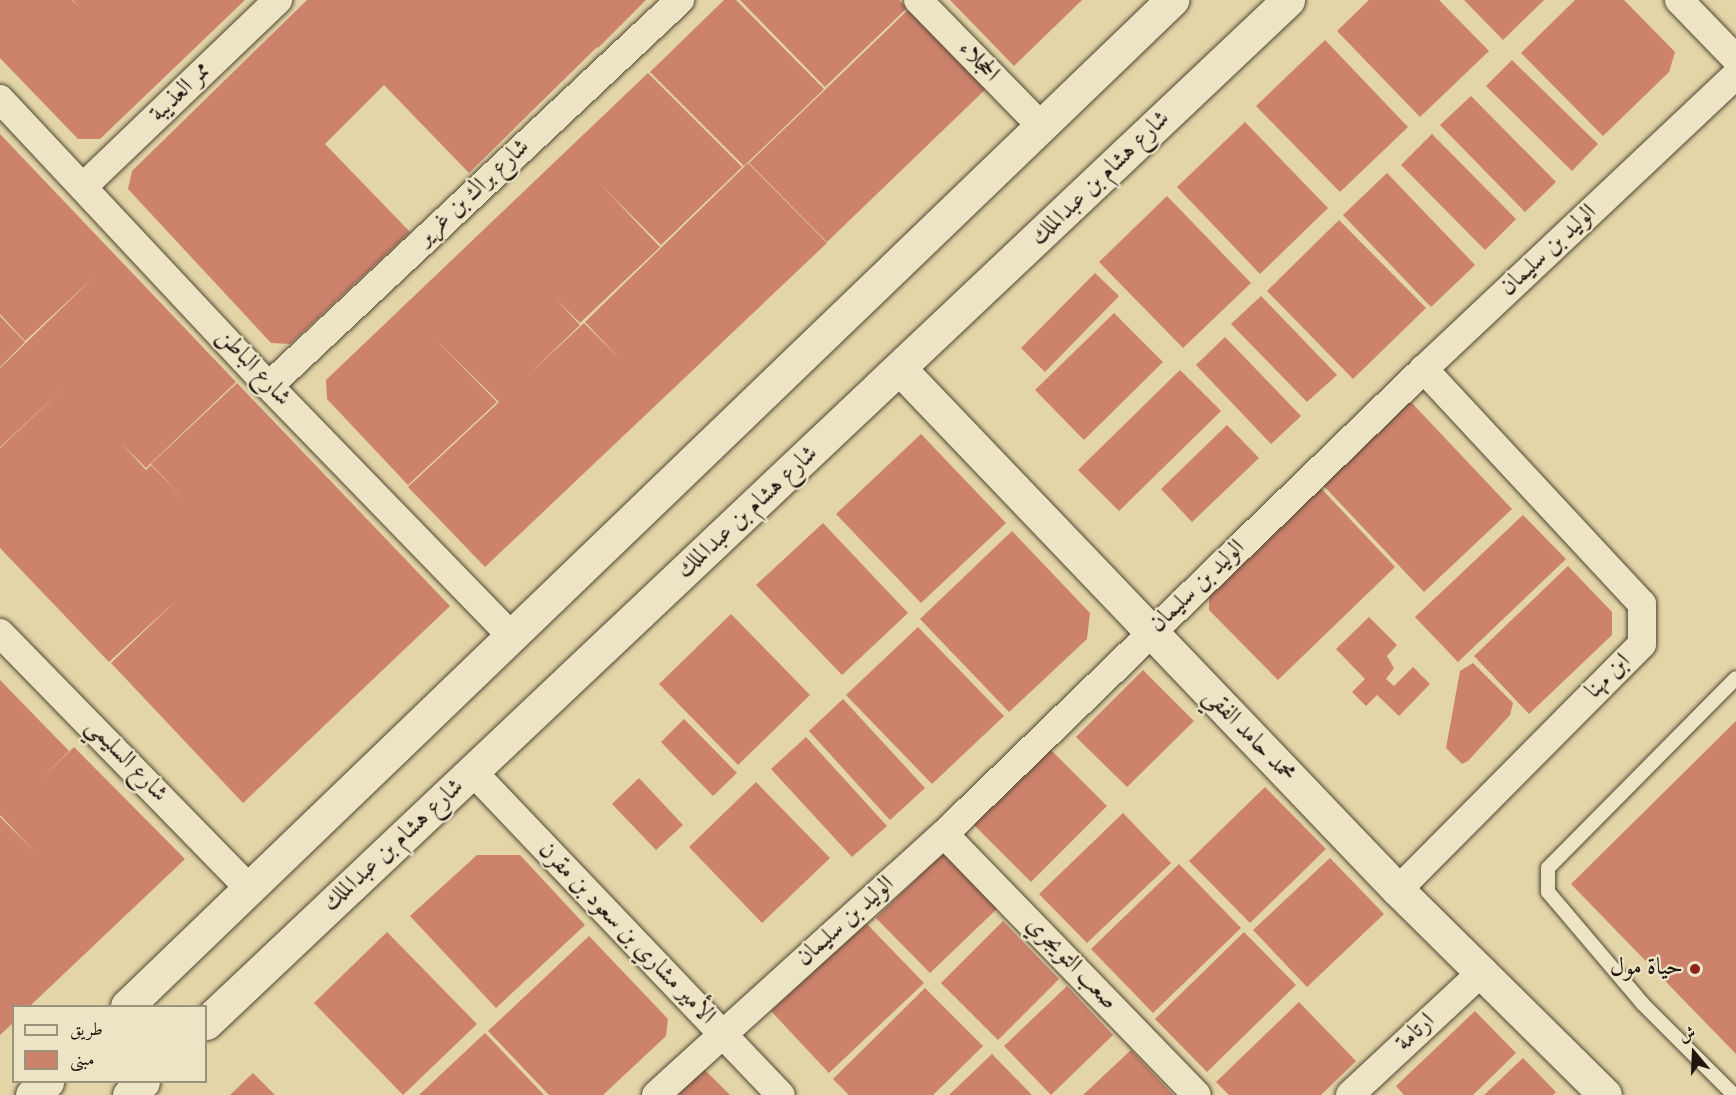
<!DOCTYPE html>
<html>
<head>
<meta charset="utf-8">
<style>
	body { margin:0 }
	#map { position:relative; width:1736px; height:1095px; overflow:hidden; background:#e3d5a7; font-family:"Sorts Mill Goudy",Amiri,serif }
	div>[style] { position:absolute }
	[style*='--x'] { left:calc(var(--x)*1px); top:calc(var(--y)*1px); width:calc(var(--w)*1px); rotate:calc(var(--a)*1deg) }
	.building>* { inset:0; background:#cc826b }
	.roads { filter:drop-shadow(0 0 2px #514635) drop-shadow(0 0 2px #514635) }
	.lane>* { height:14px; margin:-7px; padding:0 7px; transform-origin:7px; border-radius:7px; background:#ede4c6 }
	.street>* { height:28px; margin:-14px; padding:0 14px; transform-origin:14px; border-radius:14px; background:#ede4c6 }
	.secondary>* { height:33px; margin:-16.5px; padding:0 16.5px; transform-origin:16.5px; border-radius:16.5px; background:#ede4c6 }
	.dots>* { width:16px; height:16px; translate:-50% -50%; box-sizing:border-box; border:3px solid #ede4c6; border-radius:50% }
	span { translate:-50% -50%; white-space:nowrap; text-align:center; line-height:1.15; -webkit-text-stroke:4.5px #ede4c6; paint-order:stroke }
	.street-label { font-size:24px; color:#20160f }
	.poi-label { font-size:24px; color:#20160f }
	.right { translate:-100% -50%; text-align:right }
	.legend { position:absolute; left:12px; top:1005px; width:195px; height:78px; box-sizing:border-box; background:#ede4c6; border:2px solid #9b927d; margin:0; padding:8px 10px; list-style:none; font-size:18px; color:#20160f }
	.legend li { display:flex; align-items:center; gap:12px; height:30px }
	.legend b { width:30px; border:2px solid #9b927d }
	.north { position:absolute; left:1664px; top:1023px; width:60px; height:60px; -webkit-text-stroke:4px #ede4c6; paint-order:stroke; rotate:341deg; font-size:16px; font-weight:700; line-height:24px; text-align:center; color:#20160f }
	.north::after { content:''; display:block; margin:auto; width:21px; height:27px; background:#20160f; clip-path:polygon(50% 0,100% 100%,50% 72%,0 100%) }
</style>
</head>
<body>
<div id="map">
	<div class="building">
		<div style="clip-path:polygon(0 0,72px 0,79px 7px,73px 0,245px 0,100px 139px,78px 139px,0 58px)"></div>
		<div style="clip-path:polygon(307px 0,646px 0,598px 48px,588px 38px,597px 47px,469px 173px,384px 85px,325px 144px,410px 232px,290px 344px,271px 343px,128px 189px,132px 171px)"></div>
		<div style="clip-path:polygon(724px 0,736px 0,824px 89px,744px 166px,650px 72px)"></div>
		<div style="clip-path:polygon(740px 0,899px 0,907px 8px,825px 87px)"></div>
		<div style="clip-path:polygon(950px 0,1082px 0,1014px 66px)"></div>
		<div style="clip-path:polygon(1369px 0,1439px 0,1489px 51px,1420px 117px,1337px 31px)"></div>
		<div style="clip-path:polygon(1464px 0,1544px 0,1503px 40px)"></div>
		<div style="clip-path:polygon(1575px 0,1624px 0,1675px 52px,1669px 72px,1603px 136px,1521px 53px)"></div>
		<div style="clip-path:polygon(913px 5px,991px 84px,827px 242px,749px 163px)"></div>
		<div style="clip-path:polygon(1325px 40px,1408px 127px,1340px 192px,1256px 106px)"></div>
		<div style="clip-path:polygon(1512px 60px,1598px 144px,1572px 171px,1486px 86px)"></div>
		<div style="clip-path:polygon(648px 73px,742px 167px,661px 245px,601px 185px,660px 247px,580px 323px,555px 298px,580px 325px,525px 378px,584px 323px,620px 359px,585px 322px,748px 163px,827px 243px,485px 567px,408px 487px,499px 402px,433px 337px,497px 402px,408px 485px,327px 399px,326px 380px)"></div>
		<div style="clip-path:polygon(1471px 96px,1556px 182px,1525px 212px,1440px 125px)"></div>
		<div style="clip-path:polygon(1245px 122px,1328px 208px,1260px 274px,1177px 187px)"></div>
		<div style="clip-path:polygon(0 134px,236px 382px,146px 468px,120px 442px,146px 470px,151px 465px,187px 502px,151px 464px,237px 383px,450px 606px,243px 803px,111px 663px,180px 597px,109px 662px,0 548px,0 448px,67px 385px,0 447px,0 368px,95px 276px,25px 341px,0 314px)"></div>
		<div style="clip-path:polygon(1432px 134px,1516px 219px,1485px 250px,1401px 165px)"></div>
		<div style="clip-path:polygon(1387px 173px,1475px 265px,1431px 307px,1343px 215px)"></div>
		<div style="clip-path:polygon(1167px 196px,1251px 283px,1183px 348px,1099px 262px)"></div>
		<div style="clip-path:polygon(1339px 220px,1426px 308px,1353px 379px,1267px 291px)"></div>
		<div style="clip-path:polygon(1095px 273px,1119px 296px,1045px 372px,1021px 348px)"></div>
		<div style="clip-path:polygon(1261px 296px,1337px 375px,1307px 402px,1231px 324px)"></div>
		<div style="clip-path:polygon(1114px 313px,1163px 362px,1084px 440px,1035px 390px)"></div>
		<div style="clip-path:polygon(0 316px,25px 342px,0 367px)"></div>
		<div style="clip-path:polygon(1225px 337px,1301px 416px,1271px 444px,1196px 365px)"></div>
		<div style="clip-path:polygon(1180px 370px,1221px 411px,1119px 511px,1078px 470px)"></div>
		<div style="clip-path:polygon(1410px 401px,1512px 509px,1424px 592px,1322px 484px)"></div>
		<div style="clip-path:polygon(1227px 425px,1259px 458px,1192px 522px,1161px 489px)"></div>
		<div style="clip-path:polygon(921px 434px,1006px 523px,921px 603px,836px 514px)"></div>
		<div style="clip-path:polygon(1318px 485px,1395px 567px,1278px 680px,1209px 610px,1209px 591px)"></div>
		<div style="clip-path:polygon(1523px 515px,1566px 559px,1458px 662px,1415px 617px)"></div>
		<div style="clip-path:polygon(823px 523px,908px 613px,842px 675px,756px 585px)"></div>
		<div style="clip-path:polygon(1012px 531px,1090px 613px,1087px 639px,1009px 712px,920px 619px)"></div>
		<div style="clip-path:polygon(1568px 566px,1612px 612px,1612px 635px,1529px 714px,1474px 656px)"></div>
		<div style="clip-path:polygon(731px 614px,810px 695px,738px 765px,659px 684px)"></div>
		<div style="clip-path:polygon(1369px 617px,1397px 645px,1387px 656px,1394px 668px,1386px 679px,1394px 686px,1413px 667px,1430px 684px,1399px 716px,1377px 695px,1366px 706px,1352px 692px,1365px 679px,1336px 649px)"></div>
		<div style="clip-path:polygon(918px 627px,1004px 716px,932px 784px,846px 695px)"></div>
		<div style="clip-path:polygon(1473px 663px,1513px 703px,1510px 715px,1468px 761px,1462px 764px,1446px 748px,1460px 671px)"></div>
		<div style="clip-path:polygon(1143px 670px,1194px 721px,1127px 787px,1076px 737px)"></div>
		<div style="clip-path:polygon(0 680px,69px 751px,40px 780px,74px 747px,185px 859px,30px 1006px,14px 1006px,14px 1022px,0 1035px,0 817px,36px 853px,0 815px)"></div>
		<div style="clip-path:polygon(843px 699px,925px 788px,890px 820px,809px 731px)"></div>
		<div style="clip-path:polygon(684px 719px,737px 773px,713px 796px,661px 742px)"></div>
		<div style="clip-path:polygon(1736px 721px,1736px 1054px,1571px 884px)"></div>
		<div style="clip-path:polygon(806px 737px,887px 826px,852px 857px,771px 769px)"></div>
		<div style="clip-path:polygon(1048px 747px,1107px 806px,1031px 882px,972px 823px)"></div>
		<div style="clip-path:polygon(639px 778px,683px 825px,656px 850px,612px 804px)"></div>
		<div style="clip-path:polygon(756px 782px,830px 858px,762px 923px,689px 847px)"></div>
		<div style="clip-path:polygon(1265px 787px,1326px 849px,1250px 923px,1189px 861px)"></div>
		<div style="clip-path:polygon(1123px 813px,1171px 863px,1087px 943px,1039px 894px)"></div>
		<div style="clip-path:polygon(947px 849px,1001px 905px,930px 973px,876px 918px)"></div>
		<div style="clip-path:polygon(477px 855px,520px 855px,585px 925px,496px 1008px,410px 916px)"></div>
		<div style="clip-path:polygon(1330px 858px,1384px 914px,1307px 987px,1253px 930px)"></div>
		<div style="clip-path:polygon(1179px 864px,1241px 928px,1153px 1013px,1091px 949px)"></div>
		<div style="clip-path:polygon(1003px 921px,1059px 979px,998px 1040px,941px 983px)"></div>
		<div style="clip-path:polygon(866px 923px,924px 983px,829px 1073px,771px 1011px)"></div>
		<div style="clip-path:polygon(387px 932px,477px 1024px,403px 1095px,314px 1003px)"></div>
		<div style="clip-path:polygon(1244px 932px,1296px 985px,1207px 1072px,1155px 1019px)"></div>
		<div style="clip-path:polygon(589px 936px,668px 1019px,666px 1036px,603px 1095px,549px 1095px,488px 1031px)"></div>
		<div style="clip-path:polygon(1067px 986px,1113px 1035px,1051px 1095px,1004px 1046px)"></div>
		<div style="clip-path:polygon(925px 988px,983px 1046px,933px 1095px,849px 1095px,833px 1079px)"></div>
		<div style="clip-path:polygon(1299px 1002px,1356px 1061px,1321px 1095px,1229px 1095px,1216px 1082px)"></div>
		<div style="clip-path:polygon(1475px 1011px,1516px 1053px,1473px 1095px,1404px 1095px,1396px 1086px)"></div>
		<div style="clip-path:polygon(485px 1033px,544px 1095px,419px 1095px)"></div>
		<div style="clip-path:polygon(1131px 1050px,1173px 1095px,1083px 1095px)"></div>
		<div style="clip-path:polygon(992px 1054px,1032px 1095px,949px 1095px)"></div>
		<div style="clip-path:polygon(1523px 1058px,1556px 1092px,1553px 1095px,1484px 1095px)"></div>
		<div style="clip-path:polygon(704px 1069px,730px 1095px,678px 1095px)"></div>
		<div style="clip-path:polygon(253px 1073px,275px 1095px,230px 1095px)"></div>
	</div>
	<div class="roads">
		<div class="lane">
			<div style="--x:1734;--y:1095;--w:129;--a:-135"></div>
			<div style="--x:1643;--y:1004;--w:147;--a:-130.3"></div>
			<div style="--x:1548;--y:892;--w:24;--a:-90"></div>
			<div style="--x:1548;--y:868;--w:267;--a:-45.3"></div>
		</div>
		<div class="street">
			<div style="--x:918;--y:0;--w:173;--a:45.7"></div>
			<div style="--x:1679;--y:0;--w:82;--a:46"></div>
			<div style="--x:0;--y:99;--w:393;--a:46.9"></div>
			<div style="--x:269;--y:386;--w:345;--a:45.9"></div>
			<div style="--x:84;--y:186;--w:269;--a:-43.8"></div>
			<div style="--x:269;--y:386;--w:564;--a:-43.2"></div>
			<div style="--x:0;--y:633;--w:359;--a:45.7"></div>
			<div style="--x:473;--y:772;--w:446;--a:46.4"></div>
			<div style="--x:944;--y:834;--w:363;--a:45.9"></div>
			<div style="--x:1398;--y:890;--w:346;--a:-45.2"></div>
			<div style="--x:1642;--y:644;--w:40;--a:-90"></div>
			<div style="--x:1642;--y:604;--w:321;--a:-132.9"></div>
			<div style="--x:656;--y:1095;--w:389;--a:-42.2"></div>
			<div style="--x:944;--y:834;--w:668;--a:-44.09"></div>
			<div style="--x:1424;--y:369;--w:429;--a:-43.3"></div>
			<div style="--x:1350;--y:1095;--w:182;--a:-43"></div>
		</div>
		<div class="secondary">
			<div style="--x:901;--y:370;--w:719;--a:46.3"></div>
			<div style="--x:1398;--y:890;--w:291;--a:44.7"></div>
			<div style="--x:127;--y:1006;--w:1451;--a:-43.91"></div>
			<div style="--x:206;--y:1023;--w:1489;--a:-43.39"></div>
			<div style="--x:32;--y:1095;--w:20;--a:-41"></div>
			<div style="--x:129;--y:1095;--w:19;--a:-43"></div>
		</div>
	</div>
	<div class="dots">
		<div style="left:1695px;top:969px;background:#8f2418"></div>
	</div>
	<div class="street-label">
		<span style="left:978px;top:62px;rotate:46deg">الحجلاء</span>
		<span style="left:181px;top:93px;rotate:-44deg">ممر العذيبة</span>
		<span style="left:1101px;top:179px;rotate:-44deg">شارع هشام بن عبدالملك</span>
		<span style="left:474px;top:193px;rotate:-43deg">شارع براك بن غرير</span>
		<span style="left:1549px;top:251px;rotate:-43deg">الوليد بن سليمان</span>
		<span style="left:253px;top:368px;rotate:47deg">شارع الباطن</span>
		<span style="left:748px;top:513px;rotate:-43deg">شارع هشام بن عبدالملك</span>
		<span style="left:1198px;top:587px;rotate:-44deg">الوليد بن سليمان</span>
		<span style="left:1609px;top:677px;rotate:-45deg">ابن مهنا</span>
		<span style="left:1249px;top:736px;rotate:46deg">محمد حامد الفقي</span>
		<span style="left:126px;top:761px;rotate:46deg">شارع السليمي</span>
		<span style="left:394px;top:846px;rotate:-43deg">شارع هشام بن عبدالملك</span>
		<span style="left:846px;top:922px;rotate:-42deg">الوليد بن سليمان</span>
		<span style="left:626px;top:934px;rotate:46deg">الأمير مشاري بن سعود بن مقرن</span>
		<span style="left:1071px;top:964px;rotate:46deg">صعب التويجري</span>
		<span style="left:1416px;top:1033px;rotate:-43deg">ارتامة</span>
	</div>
	<div class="poi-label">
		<span class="right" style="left:1683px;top:969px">حياة مول</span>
	</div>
	<ul class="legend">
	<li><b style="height:8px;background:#ede4c6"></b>طريق</li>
	<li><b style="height:16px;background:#cc826b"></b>مبنى</li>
	</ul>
	<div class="north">ش</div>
</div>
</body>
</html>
